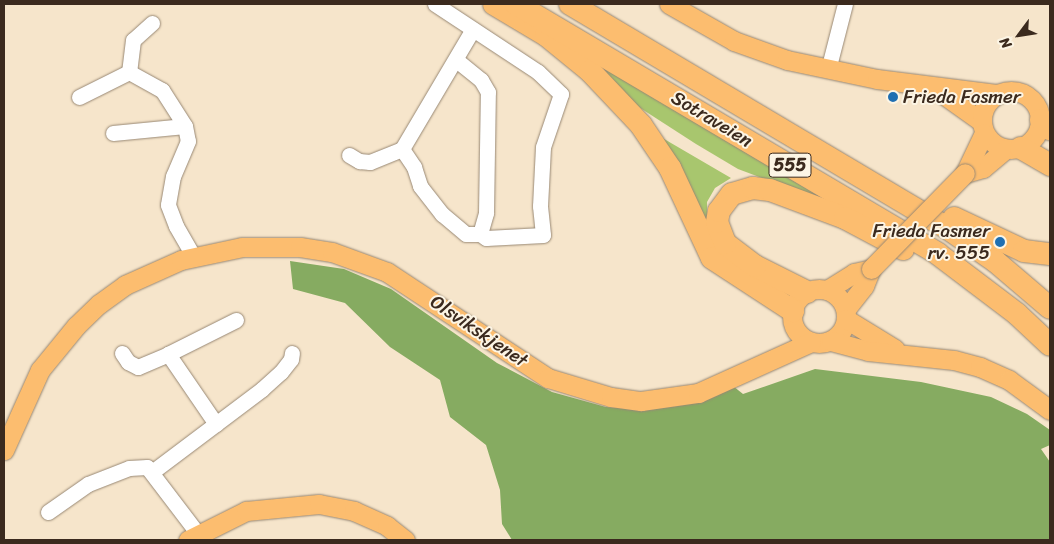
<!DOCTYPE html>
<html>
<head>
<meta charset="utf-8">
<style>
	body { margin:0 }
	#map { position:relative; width:1054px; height:544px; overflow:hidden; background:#f6e5cb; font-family:Sriracha,sans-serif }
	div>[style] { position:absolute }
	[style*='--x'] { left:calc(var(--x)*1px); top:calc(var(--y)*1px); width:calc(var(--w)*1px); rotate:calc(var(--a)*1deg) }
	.green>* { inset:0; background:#a8c66e }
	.forest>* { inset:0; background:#86ab61 }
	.roads { filter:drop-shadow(0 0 1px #988874) drop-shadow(0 0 1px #988874) }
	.minor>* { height:15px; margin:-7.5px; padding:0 7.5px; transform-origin:7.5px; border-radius:7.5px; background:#fff }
	.major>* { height:19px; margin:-9.5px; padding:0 9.5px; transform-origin:9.5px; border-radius:9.5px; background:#fcbd6f }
	.major>.ring { margin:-9.5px; padding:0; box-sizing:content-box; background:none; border:19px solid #fcbd6f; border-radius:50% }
	.highway>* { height:22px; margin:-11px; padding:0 11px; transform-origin:11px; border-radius:11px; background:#fcbd6f }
	.bridges { filter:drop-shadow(0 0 1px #988874) drop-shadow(0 0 1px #988874) }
	.major-bridge>* { height:19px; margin:-9.5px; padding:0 9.5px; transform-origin:9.5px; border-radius:9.5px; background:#fcbd6f }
	.dots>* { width:14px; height:14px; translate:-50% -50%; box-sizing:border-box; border:2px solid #fcf5e5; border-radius:50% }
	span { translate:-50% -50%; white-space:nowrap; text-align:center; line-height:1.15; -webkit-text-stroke:4px #fcf5e5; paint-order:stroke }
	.shield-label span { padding:1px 4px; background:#fcf5e5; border:1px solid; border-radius:4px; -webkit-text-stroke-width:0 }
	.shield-label { font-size:18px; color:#3b2a1e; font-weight:700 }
	.poi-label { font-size:19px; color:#3b2a1e }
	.left { translate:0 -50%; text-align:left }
	.right { translate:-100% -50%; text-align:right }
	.street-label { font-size:19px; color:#3b2a1e }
	.frame { position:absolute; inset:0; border:5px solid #3b2a1e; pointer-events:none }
	.north { position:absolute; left:994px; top:10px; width:50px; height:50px; -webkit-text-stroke:4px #fcf5e5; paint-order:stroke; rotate:239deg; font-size:14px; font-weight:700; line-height:20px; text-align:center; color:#3b2a1e }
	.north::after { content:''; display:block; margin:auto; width:18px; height:22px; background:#3b2a1e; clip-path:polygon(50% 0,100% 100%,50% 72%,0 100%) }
</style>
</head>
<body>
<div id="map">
	<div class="green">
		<div style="clip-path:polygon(579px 53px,836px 206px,738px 169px,696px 144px,634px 104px)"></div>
		<div style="clip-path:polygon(659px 136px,731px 178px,715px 188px,707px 202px,707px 237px)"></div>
	</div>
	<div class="forest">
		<div style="clip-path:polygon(290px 261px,344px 269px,391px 289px,497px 363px,552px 392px,606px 407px,647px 409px,733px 386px,743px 394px,815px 369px,921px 382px,991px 397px,1027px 414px,1050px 430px,1050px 445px,1041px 449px,1050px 462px,1050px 540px,512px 540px,502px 524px,500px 490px,486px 445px,450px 417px,440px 380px,390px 347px,345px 303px,293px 289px)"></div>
	</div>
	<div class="roads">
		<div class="minor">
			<div style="--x:435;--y:4;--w:123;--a:33.4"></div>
			<div style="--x:538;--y:72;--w:32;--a:44"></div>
			<div style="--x:561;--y:94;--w:56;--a:108.8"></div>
			<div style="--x:543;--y:147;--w:59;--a:92.9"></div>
			<div style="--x:540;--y:206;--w:29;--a:84"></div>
			<div style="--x:543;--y:235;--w:57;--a:177"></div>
			<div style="--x:486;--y:238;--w:7;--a:-146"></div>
			<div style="--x:152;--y:23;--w:25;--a:138"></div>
			<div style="--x:133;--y:40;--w:32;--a:97"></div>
			<div style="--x:129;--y:72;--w:38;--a:29"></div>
			<div style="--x:162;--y:90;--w:43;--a:57.4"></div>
			<div style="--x:185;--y:126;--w:15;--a:79"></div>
			<div style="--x:188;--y:141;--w:38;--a:113"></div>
			<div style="--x:173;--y:176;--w:29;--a:100"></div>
			<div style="--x:168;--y:205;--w:22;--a:69"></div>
			<div style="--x:176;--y:226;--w:34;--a:60"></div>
			<div style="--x:828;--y:70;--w:68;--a:-75.6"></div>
			<div style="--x:79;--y:97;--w:56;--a:-26.6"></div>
			<div style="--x:113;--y:133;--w:72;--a:-5.6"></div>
			<div style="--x:402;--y:149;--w:22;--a:56"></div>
			<div style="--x:414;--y:167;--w:20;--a:72"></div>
			<div style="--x:420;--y:186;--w:36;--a:52"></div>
			<div style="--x:442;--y:214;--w:31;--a:40"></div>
			<div style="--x:466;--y:234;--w:14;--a:0"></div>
			<div style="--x:480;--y:234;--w:22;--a:-74"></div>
			<div style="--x:486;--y:213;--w:121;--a:-89.1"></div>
			<div style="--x:488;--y:92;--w:14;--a:-120"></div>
			<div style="--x:481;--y:80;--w:32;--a:-141"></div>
			<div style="--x:349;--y:155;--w:12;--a:31"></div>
			<div style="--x:359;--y:161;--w:11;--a:5"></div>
			<div style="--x:370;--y:162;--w:35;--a:-22"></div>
			<div style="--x:402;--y:149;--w:139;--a:-59.4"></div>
			<div style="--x:122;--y:353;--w:11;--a:56"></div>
			<div style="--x:128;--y:362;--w:11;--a:27"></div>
			<div style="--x:138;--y:367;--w:33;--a:-23"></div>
			<div style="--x:216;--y:424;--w:85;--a:-124.4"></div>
			<div style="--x:168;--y:354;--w:76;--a:-26.6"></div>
			<div style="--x:152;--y:472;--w:138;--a:-37"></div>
			<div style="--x:262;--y:389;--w:25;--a:-42"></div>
			<div style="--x:281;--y:372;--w:16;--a:-52"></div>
			<div style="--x:291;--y:359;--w:6;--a:-81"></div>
			<div style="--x:48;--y:512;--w:49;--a:-35"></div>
			<div style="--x:88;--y:484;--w:44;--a:-21.3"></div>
			<div style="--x:129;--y:468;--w:18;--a:-3"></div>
			<div style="--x:147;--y:467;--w:84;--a:52.7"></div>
		</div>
		<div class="major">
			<div style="--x:669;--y:4;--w:75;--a:29.6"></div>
			<div style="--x:734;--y:41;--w:56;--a:19.7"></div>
			<div style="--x:787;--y:60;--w:92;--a:11.9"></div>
			<div style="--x:877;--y:79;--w:122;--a:7.1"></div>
			<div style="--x:933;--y:87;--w:60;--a:35.5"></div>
			<div class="ring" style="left:982px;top:91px;width:39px;height:39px"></div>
			<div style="--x:965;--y:173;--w:19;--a:-16"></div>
			<div style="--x:983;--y:168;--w:30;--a:-40"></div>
			<div style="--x:965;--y:173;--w:44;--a:-64.6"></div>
			<div class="ring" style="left:792px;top:289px;width:35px;height:35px"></div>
			<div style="--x:827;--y:290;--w:32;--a:-32"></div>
			<div style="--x:854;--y:273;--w:17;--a:-13"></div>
			<div style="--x:846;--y:309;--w:29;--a:-52"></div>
			<div style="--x:864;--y:286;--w:18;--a:-68"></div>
			<div style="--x:846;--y:319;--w:57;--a:31.5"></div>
			<div style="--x:831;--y:341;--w:38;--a:15"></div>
			<div style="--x:868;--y:351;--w:86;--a:6"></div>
			<div style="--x:954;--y:360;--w:27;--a:15"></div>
			<div style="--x:980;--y:367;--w:32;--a:24"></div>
			<div style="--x:1009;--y:380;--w:51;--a:36.2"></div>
			<div style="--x:4;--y:450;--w:88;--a:-65.8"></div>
			<div style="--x:40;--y:370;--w:57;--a:-50.7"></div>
			<div style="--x:76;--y:326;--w:32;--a:-44"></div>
			<div style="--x:99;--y:304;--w:32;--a:-36"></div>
			<div style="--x:125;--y:285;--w:61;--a:-24.1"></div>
			<div style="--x:181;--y:260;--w:62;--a:-12"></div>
			<div style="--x:242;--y:247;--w:58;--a:0"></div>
			<div style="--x:300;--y:247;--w:32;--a:9"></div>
			<div style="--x:332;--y:252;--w:59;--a:20"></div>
			<div style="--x:387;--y:272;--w:193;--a:33.4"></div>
			<div style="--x:548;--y:378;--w:66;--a:16.8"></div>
			<div style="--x:611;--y:397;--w:30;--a:8"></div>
			<div style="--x:641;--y:401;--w:58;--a:-8"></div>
			<div style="--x:698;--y:393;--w:124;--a:-24.3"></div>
			<div style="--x:188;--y:540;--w:65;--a:-26.6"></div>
			<div style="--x:246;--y:511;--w:73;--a:-5.5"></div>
			<div style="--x:319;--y:504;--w:36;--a:11"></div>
			<div style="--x:354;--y:511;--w:36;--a:24"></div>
			<div style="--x:387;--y:526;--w:23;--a:38"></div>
		</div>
		<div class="highway">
			<div style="--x:494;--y:4;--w:61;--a:30.8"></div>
			<div style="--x:546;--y:35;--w:57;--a:39.3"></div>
			<div style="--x:590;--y:71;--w:74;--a:46.6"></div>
			<div style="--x:641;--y:125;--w:52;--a:56"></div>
			<div style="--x:670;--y:168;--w:99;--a:65"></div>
			<div style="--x:712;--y:258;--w:97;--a:33.2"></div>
			<div style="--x:516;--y:4;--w:490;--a:30.6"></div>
			<div style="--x:938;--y:254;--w:99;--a:37.2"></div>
			<div style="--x:1017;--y:314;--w:45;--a:43.2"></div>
			<div style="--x:570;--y:4;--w:442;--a:30.7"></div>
			<div style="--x:950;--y:230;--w:55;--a:34.6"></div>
			<div style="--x:995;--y:261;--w:72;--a:40.5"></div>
			<div style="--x:1041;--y:120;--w:13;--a:45"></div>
			<div style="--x:1021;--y:148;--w:34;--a:30"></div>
			<div style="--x:954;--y:218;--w:77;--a:25.2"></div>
			<div style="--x:1024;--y:251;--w:26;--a:7"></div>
			<div style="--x:807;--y:292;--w:58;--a:-153.4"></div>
			<div style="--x:755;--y:266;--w:38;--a:-143"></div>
			<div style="--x:725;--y:243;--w:22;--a:-111"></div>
			<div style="--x:717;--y:222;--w:11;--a:-80"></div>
			<div style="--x:719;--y:211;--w:21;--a:-53"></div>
			<div style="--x:732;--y:194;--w:22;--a:-16"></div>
			<div style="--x:753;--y:188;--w:17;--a:7"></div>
			<div style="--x:770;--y:190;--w:80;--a:20.5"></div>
			<div style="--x:845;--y:218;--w:66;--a:28.1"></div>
		</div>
	</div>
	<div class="bridges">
		<div class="major-bridge">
			<div style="--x:871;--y:269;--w:134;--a:-45.6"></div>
		</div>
	</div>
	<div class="dots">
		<div style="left:893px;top:97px;background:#1f6fb2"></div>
		<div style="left:1000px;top:242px;background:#1f6fb2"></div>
	</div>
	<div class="shield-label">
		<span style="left:790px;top:165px">555</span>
	</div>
	<div class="poi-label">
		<span class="left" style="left:903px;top:97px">Frieda Fasmer</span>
		<span class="right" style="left:990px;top:242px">Frieda Fasmer<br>rv. 555</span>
	</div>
	<div class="street-label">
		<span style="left:712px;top:119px;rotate:31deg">Sotraveien</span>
		<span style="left:479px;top:331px;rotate:34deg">Olsvikskjenet</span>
	</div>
	<div class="frame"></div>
	<div class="north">N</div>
</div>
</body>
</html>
